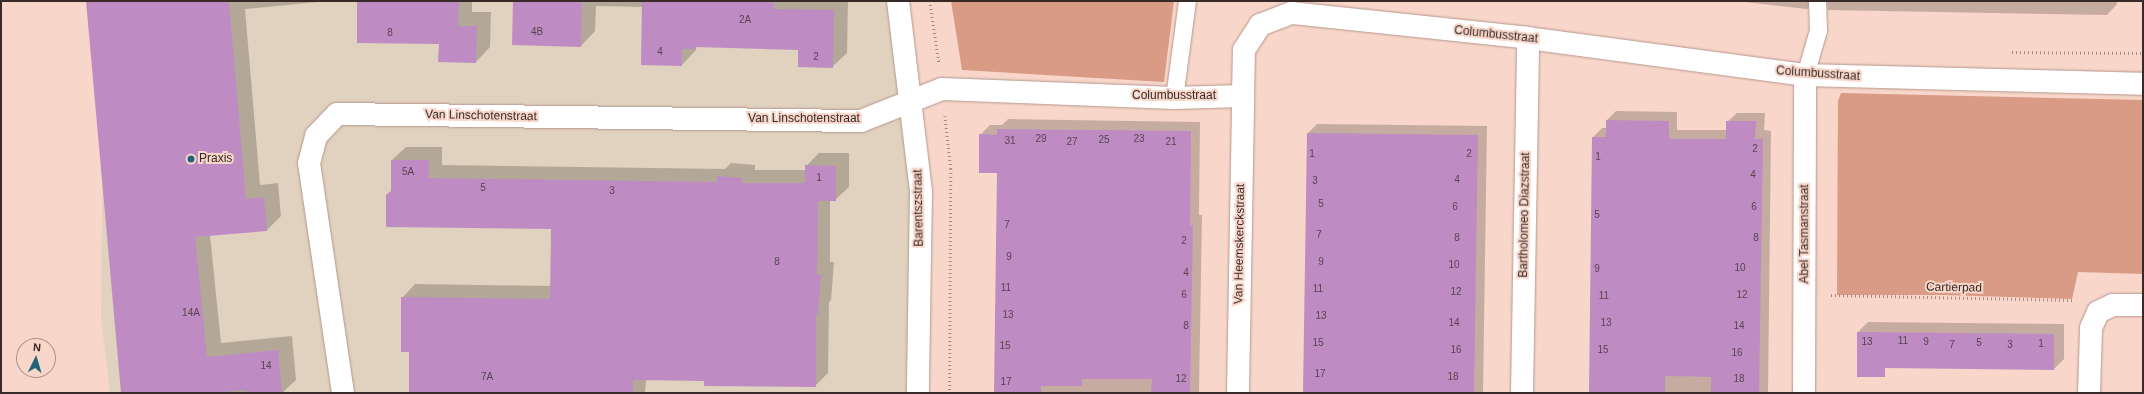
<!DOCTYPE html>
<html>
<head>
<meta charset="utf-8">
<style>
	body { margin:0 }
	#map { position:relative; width:2144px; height:394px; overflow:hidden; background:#f8d6ca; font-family:Helvetica,sans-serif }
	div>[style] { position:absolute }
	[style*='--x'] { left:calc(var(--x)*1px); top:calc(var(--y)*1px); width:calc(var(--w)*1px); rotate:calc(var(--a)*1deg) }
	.industrial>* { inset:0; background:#e0d2bf }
	.green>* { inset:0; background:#d99b86 }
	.shadow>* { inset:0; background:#0003 }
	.building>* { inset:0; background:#be8cc3 }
	.path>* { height:2.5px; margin-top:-1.25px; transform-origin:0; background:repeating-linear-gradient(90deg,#a48b83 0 1px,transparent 0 4px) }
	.roads { filter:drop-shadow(0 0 1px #b6978c) drop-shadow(0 0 1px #b6978c) }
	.lane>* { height:17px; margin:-8.5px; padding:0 8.5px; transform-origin:8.5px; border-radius:8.5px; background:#fff }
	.street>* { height:22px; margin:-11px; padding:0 11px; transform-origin:11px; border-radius:11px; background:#fff }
	.dots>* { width:11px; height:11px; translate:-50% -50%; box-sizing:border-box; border:2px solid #f8d6ca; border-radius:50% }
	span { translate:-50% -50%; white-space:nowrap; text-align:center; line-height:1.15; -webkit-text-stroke:4px #f8d6ca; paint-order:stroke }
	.number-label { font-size:10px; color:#5a434e }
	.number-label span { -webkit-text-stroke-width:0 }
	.street-label { font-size:12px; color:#382b27 }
	.poi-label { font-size:12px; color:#382b27 }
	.left { translate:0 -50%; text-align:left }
	.frame { position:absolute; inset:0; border:2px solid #382b27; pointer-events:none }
	.north { position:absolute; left:16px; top:338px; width:40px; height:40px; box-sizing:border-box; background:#f8d6ca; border:1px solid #ab9289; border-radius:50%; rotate:5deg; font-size:11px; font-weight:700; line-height:16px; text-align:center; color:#382b27 }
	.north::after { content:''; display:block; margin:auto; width:14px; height:18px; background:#226578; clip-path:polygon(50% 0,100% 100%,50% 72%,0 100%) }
</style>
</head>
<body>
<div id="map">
	<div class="industrial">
		<div style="clip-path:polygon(104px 1px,901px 1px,925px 141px,929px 393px,110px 393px,101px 317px)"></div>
	</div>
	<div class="green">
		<div style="clip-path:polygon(951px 1px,1174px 1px,1164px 82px,962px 70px)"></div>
		<div style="clip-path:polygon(1841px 93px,2143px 100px,2143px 274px,2078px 272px,2072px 299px,1943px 295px,1837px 295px,1838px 101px)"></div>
	</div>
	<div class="shadow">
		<div style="clip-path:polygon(87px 1px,328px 1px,245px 9px,260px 185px,278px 183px,281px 216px,267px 230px,210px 235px,221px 343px,292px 336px,296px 380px,282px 393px,122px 393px)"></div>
		<div style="clip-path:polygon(358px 1px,472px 1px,472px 12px,491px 12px,490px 47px,476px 62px,439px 61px,440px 43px)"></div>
		<div style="clip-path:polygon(514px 1px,848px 1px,847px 53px,832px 67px,799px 49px,697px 46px,696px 50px,682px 65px,643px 7px,596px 6px,595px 31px,581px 46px)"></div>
		<div style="clip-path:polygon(1736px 1px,1815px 1px,1807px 9px)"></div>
		<div style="clip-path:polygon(1827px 1px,2117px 1px,2117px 4px,2107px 15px,1828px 10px)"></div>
		<div style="clip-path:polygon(1616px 111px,1677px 112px,1677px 130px,1727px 130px,1727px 122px,1737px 113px,1765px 113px,1764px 130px,1771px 131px,1768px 393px,1590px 393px,1593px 137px,1602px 128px,1607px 128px,1607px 120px)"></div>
		<div style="clip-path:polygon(1008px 119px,1200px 122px,1199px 215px,1202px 215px,1199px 393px,995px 393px,998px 172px,980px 135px,990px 125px,1002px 125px)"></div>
		<div style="clip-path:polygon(1317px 124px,1487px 126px,1483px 393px,1304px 393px,1308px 133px)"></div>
		<div style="clip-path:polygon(406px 147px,442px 147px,442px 165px,725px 169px,731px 163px,755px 165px,755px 170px,806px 170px,806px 166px,819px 153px,849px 153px,849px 187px,835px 200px,830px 200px,830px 262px,834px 262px,831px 300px,829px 302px,828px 373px,815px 386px,705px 380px,646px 380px,645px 393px,410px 393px,410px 351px,402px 298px,415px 284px,551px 286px,552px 228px,392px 191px,392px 160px)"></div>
		<div style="clip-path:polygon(1868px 322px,2064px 324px,2064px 359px,2054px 369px,1857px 366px,1858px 332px)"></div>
		<div style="clip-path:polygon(2143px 338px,2143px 380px,2142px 380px)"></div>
	</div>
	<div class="building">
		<div style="clip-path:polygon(86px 1px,229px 1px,246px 199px,264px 197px,267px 231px,195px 237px,207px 357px,278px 350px,282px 393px,246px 393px,246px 390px,213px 393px,121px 393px)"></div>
		<div style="clip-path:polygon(357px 1px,459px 1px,458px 26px,477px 26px,476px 63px,438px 62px,439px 44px,357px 43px)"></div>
		<div style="clip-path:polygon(513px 1px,582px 1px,581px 47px,512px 45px)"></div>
		<div style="clip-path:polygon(642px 1px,774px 1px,774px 9px,834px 10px,833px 68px,798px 67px,798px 50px,696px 47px,696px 49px,682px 49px,682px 66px,641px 65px)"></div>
		<div style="clip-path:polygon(1606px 120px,1669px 121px,1669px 139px,1726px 139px,1726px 121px,1756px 121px,1755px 139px,1763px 139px,1759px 393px,1711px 393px,1711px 377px,1665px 376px,1665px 393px,1589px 393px,1592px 137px,1606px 137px)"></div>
		<div style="clip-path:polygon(997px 129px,1191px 131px,1190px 225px,1193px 225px,1190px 393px,1151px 393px,1152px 379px,1082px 379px,1082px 386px,1041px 386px,1041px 393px,994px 393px,997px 173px,979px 173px,979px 134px,997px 135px)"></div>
		<div style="clip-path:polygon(1307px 133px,1478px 135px,1474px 393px,1303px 393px)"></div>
		<div style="clip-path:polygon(391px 160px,429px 160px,429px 178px,717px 182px,717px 176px,742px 178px,742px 183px,805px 183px,805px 165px,836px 166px,836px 201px,818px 201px,817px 275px,821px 275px,818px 314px,816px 314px,816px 387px,704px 386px,704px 381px,633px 380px,633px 393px,409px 393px,409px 352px,401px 352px,401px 297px,550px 299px,551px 229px,386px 227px,386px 195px,391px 191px)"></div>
		<div style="clip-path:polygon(1857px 332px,2054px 334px,2054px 370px,1885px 368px,1885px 377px,1857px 377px)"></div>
	</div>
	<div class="path">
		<div style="--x:930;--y:1;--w:63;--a:81.7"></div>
		<div style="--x:2012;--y:52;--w:131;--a:0.4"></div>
		<div style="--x:945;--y:116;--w:53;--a:83.5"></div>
		<div style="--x:951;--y:169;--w:224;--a:90.3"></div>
		<div style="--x:1831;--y:295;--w:243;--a:1.2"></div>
	</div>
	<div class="roads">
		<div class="lane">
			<div style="--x:1805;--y:75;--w:47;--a:-73.9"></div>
			<div style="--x:1818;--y:30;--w:29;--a:-92"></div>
			<div style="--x:1174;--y:98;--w:98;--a:-82.4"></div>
		</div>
		<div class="street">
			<div style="--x:898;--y:1;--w:192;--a:83.1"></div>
			<div style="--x:921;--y:192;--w:201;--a:90.9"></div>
			<div style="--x:343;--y:393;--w:232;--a:-98.4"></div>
			<div style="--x:309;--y:163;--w:28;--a:-75"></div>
			<div style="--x:316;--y:136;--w:30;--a:-46"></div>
			<div style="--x:337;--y:114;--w:524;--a:0.77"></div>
			<div style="--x:861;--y:121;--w:87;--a:-21.6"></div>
			<div style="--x:942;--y:89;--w:232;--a:2.2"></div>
			<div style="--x:1174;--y:98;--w:69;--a:-1.7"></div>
			<div style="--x:1243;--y:96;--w:46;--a:-88.8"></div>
			<div style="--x:1244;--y:50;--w:30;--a:-57"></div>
			<div style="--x:1260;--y:25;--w:34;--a:-21"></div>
			<div style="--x:1292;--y:13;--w:237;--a:6"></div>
			<div style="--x:1528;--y:38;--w:279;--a:7.6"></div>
			<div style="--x:1805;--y:75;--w:338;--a:1.5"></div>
			<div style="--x:1238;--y:393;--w:297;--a:-89"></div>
			<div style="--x:1522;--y:393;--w:355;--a:-89"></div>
			<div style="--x:1804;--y:393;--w:318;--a:-89.8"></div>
			<div style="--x:2089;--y:393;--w:65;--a:-88.2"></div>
			<div style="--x:2091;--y:328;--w:17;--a:-66"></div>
			<div style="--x:2098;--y:312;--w:17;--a:-25"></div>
			<div style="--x:2113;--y:305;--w:30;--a:0"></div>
		</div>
	</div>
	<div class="dots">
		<div style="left:191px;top:159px;background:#226578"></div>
	</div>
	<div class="number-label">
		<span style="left:745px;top:20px">2A</span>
		<span style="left:537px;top:32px">4B</span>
		<span style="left:390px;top:33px">8</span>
		<span style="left:660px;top:52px">4</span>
		<span style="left:816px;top:57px">2</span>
		<span style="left:1041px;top:139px">29</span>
		<span style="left:1139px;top:139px">23</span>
		<span style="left:1104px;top:140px">25</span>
		<span style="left:1010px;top:141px">31</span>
		<span style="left:1072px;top:142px">27</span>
		<span style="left:1171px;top:142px">21</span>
		<span style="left:1755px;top:149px">2</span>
		<span style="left:1312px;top:154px">1</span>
		<span style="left:1469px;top:154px">2</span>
		<span style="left:1598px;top:157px">1</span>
		<span style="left:408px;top:172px">5A</span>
		<span style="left:1753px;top:175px">4</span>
		<span style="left:819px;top:178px">1</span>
		<span style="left:1457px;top:180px">4</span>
		<span style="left:1315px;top:181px">3</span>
		<span style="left:483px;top:188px">5</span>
		<span style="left:612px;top:191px">3</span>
		<span style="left:1321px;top:204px">5</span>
		<span style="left:1455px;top:207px">6</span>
		<span style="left:1754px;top:207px">6</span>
		<span style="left:1597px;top:215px">5</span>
		<span style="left:1007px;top:225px">7</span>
		<span style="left:1319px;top:235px">7</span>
		<span style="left:1457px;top:238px">8</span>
		<span style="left:1756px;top:238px">8</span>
		<span style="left:1184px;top:241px">2</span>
		<span style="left:1009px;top:257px">9</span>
		<span style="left:777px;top:262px">8</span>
		<span style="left:1321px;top:262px">9</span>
		<span style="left:1454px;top:265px">10</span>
		<span style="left:1740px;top:268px">10</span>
		<span style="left:1597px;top:269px">9</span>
		<span style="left:1186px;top:273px">4</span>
		<span style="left:1006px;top:288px">11</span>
		<span style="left:1318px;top:289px">11</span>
		<span style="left:1456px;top:292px">12</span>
		<span style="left:1184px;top:295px">6</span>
		<span style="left:1742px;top:295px">12</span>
		<span style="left:1604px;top:296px">11</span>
		<span style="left:191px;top:313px">14A</span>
		<span style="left:1008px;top:315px">13</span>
		<span style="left:1321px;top:316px">13</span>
		<span style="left:1454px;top:323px">14</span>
		<span style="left:1606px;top:323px">13</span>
		<span style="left:1186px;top:326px">8</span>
		<span style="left:1739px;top:326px">14</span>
		<span style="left:1903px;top:341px">11</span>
		<span style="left:1867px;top:342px">13</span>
		<span style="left:1926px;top:342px">9</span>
		<span style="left:1318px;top:343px">15</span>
		<span style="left:1979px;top:343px">5</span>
		<span style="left:2041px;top:344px">1</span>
		<span style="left:1952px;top:345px">7</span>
		<span style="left:2010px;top:345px">3</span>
		<span style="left:1005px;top:346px">15</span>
		<span style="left:1456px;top:350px">16</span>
		<span style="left:1603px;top:350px">15</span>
		<span style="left:1737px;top:353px">16</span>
		<span style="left:266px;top:366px">14</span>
		<span style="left:1320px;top:374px">17</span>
		<span style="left:487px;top:377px">7A</span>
		<span style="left:1453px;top:377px">18</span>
		<span style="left:1181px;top:379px">12</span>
		<span style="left:1739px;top:379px">18</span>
		<span style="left:1006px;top:382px">17</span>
	</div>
	<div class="street-label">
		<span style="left:1496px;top:35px;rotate:6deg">Columbusstraat</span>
		<span style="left:1818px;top:74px;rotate:4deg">Columbusstraat</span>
		<span style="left:1174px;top:96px">Columbusstraat</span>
		<span style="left:481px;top:116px;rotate:1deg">Van Linschotenstraat</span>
		<span style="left:804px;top:119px">Van Linschotenstraat</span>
		<span style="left:919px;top:208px;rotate:-91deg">Barentszstraat</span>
		<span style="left:1525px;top:215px;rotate:-89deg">Bartholomeo Diazstraat</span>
		<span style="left:1805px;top:234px;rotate:-90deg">Abel Tasmanstraat</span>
		<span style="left:1240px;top:244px;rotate:-89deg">Van Heemskerckstraat</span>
		<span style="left:1954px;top:288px;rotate:1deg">Cartierpad</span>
	</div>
	<div class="poi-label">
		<span class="left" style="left:199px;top:159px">Praxis</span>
	</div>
	<div class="frame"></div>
	<div class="north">N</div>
</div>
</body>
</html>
